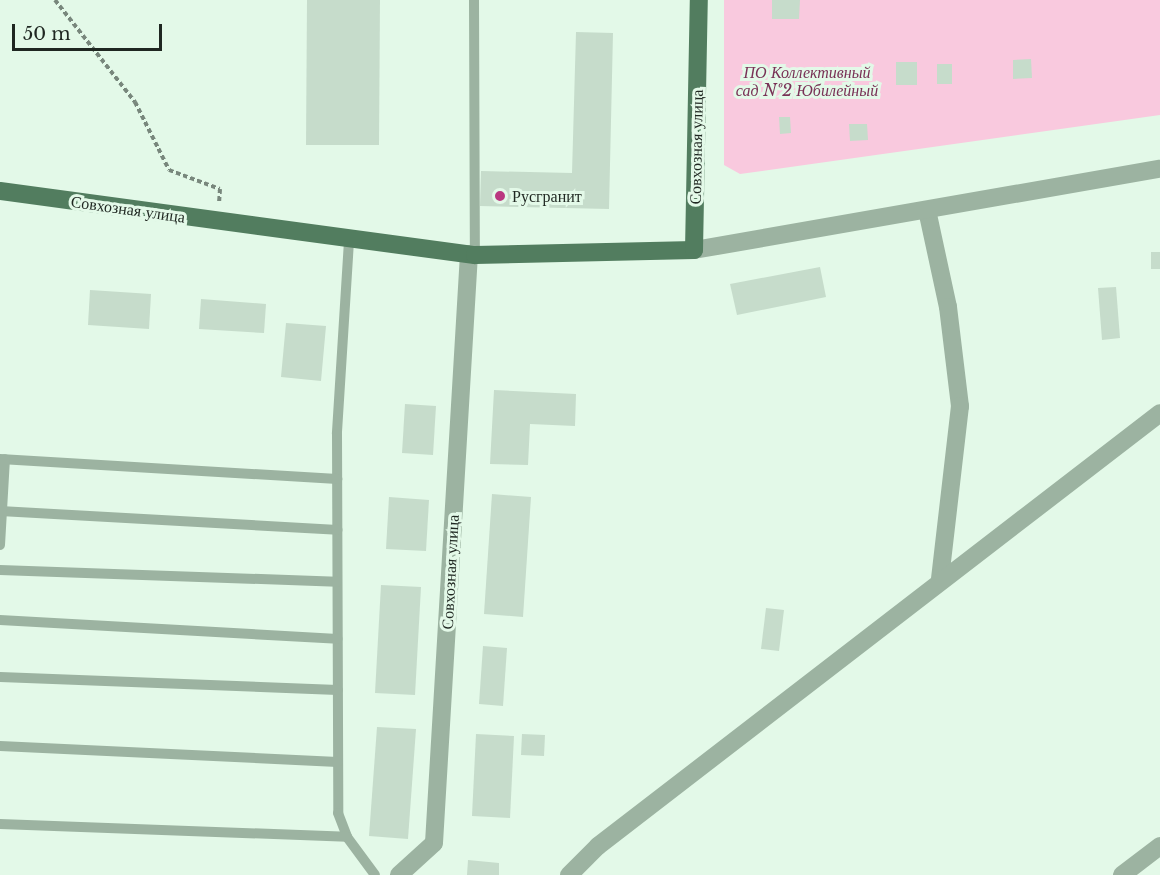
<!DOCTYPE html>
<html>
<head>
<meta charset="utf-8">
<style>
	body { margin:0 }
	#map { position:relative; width:1160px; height:875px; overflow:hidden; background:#e3f9e8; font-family:"Libre Baskerville",serif }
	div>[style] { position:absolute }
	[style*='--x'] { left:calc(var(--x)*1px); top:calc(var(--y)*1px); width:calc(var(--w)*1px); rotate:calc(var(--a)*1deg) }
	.green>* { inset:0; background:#f9c9de }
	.building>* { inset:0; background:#c6dccb }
	.path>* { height:4px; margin-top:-2px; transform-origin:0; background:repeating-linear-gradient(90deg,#78877c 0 4.5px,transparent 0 7.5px) }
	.service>* { height:10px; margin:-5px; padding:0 5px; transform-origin:5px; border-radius:5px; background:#9cb3a1 }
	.minor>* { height:18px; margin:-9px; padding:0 9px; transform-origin:9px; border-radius:9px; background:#9cb3a1 }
	.tertiary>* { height:18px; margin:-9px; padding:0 9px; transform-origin:9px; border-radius:9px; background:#9cb3a1 }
	.primary>* { height:18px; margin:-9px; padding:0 9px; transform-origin:9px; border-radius:9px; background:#527d5f }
	.dots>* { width:16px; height:16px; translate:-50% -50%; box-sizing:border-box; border:3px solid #e3f9e8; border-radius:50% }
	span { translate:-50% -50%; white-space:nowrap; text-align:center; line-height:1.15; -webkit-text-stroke:6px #e3f9e8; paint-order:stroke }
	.park-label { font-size:16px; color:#793156; font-style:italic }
	.street-label { font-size:16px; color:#1f2721 }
	.poi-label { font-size:16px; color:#1f2721 }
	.left { translate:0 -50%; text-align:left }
	.scale { position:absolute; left:12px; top:24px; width:150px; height:27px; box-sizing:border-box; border:3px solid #1f2721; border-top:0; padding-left:8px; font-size:18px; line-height:21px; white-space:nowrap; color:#1f2721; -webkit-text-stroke:4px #e3f9e8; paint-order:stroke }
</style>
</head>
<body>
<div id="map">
	<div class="green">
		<div style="clip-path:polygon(724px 0,1160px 0,1160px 115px,740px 174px,724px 165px)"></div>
	</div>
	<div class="building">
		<div style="clip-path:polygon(307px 0,380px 0,379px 145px,306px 145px)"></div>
		<div style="clip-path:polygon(772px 0,800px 0,799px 19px,772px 19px)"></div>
		<div style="clip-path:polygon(576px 32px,613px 33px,609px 209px,480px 206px,481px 171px,572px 173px)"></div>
		<div style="clip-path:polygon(1031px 59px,1032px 78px,1013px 79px,1013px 60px)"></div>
		<div style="clip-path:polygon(896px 62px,917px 62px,917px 85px,896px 85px)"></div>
		<div style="clip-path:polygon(937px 64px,952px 64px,952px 84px,937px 84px)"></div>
		<div style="clip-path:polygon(779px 117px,790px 117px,791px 133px,780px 134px)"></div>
		<div style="clip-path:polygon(849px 124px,867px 124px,868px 140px,850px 141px)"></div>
		<div style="clip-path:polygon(1151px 252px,1160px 252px,1160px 269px,1151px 269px)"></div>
		<div style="clip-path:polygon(820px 267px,826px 297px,737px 315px,730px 284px)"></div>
		<div style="clip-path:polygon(1116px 287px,1120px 338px,1102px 340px,1098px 288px)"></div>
		<div style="clip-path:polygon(90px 290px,151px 294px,149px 329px,88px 325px)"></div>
		<div style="clip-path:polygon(201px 299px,266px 304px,264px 333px,199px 329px)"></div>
		<div style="clip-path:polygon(286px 323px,326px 326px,321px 381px,281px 377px)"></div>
		<div style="clip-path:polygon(494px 390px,576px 394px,575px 426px,530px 424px,528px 465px,490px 464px)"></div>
		<div style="clip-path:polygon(405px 404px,436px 406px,433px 455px,402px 453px)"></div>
		<div style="clip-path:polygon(492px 494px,531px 497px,523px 617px,484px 614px)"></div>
		<div style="clip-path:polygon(389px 497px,429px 500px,426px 551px,386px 549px)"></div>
		<div style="clip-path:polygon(381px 585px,421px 587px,415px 695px,375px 693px)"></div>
		<div style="clip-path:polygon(766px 608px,784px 610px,779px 651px,761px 649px)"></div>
		<div style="clip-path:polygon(483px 646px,507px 648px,503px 706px,479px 704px)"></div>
		<div style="clip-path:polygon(377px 727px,416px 729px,408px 839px,369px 836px)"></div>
		<div style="clip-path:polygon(476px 734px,514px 736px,510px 818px,472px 816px)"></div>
		<div style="clip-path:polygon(522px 734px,545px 735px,544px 756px,521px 755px)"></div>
		<div style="clip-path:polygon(468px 860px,499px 863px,499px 875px,467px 875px)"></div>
	</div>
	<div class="path">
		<div style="--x:55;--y:0;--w:130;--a:51.9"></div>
		<div style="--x:135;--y:102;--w:76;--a:63.4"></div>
		<div style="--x:169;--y:170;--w:54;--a:20.4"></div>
		<div style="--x:220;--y:189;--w:15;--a:94"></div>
	</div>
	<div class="service">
		<div style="--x:474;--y:0;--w:255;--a:89.8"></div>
		<div style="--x:349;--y:241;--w:193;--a:93.6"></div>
		<div style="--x:337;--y:434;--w:379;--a:89.8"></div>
		<div style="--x:338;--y:813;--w:26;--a:69"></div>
		<div style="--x:347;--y:837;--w:47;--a:53.6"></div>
		<div style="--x:0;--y:459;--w:338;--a:3.4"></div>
		<div style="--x:0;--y:511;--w:338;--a:3.2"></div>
		<div style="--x:0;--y:545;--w:86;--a:-86.7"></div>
		<div style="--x:0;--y:570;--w:337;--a:2"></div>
		<div style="--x:0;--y:620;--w:338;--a:3.2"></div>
		<div style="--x:0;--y:677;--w:338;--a:2.2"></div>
		<div style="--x:0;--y:746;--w:338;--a:2.7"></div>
		<div style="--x:0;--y:824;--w:347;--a:2.1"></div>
	</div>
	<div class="minor">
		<div style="--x:927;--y:210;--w:99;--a:77.8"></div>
		<div style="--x:948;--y:307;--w:100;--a:83.1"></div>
		<div style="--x:960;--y:406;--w:175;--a:96.6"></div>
		<div style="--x:399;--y:875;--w:47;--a:-42.4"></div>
		<div style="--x:434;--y:843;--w:590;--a:-86.6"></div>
		<div style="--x:569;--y:875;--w:41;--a:-45"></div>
		<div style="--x:598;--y:846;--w:709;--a:-37.61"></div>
		<div style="--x:1122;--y:875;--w:48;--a:-37.3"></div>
	</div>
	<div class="tertiary">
		<div style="--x:694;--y:250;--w:473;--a:-9.9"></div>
	</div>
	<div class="primary">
		<div style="--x:0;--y:191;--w:479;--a:7.7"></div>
		<div style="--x:475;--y:255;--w:219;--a:-1.3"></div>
		<div style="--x:694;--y:250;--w:250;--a:-88.9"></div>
	</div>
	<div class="dots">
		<div style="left:500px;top:196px;background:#ba3880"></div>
	</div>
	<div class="park-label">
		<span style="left:807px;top:81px">ПО Коллективный<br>сад №2 Юбилейный</span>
	</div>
	<div class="street-label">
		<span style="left:696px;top:147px;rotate:-89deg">Совхозная улица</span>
		<span style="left:128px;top:209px;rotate:8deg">Совхозная улица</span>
		<span style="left:450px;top:572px;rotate:-87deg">Совхозная улица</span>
	</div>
	<div class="poi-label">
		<span class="left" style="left:512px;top:196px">Русгранит</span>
	</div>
	<div class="scale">50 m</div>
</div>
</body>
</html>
